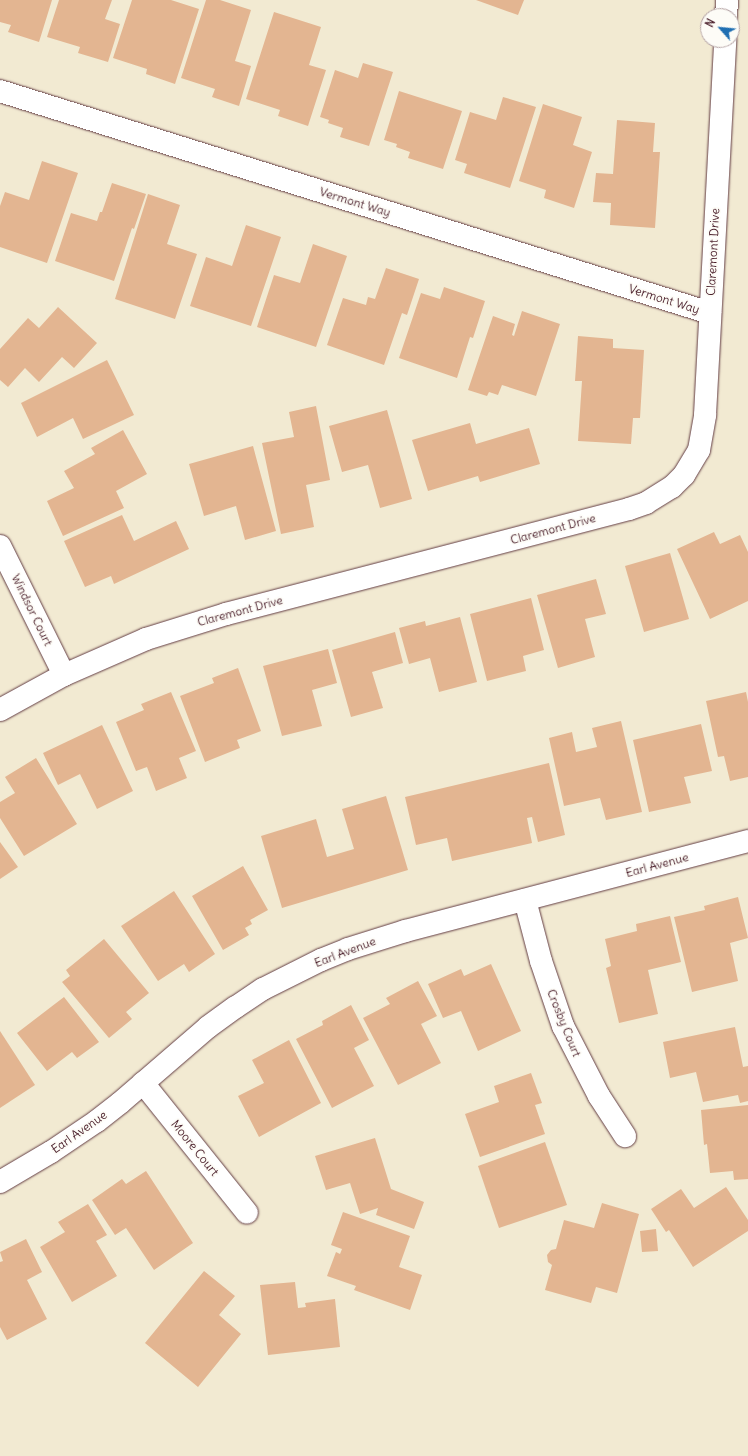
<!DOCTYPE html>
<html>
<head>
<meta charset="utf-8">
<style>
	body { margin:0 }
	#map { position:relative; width:748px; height:1456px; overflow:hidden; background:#f2ead2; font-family:Delius,sans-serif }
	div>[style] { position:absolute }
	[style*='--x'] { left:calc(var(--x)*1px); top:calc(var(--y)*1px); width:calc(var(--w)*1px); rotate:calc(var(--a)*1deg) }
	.building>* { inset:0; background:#e3b591 }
	.roads { filter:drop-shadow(0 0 1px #633d44) drop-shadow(0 0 1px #633d44) }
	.minor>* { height:22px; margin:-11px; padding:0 11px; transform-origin:11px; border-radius:11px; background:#fff }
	span { translate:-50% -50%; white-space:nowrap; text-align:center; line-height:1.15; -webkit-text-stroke:3.5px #fdfcf7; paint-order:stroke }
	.street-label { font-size:12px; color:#4a1f2b }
	.north { position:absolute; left:700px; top:8px; width:40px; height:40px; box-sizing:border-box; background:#fdfcf7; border:1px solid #b5a4a5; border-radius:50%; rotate:297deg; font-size:11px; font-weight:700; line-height:16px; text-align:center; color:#4a1f2b }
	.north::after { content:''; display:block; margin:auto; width:14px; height:18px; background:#1f6fb2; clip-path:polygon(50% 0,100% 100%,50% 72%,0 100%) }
</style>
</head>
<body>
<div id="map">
	<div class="building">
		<div style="clip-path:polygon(0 0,52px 0,39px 42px,8px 32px,11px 25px,0 22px)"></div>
		<div style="clip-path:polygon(59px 0,112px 0,105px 19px,120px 24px,108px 62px,78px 53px,80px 47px,47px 37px)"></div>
		<div style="clip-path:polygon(132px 0,171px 0,199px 9px,175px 84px,146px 74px,147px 69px,113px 58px)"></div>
		<div style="clip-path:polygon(206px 0,220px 0,251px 10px,235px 61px,251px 66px,239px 106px,212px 97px,215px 89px,181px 78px)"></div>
		<div style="clip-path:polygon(476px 0,524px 0,518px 15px)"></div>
		<div style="clip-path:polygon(274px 12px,321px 27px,309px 65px,326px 70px,308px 126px,278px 116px,280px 110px,246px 99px)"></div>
		<div style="clip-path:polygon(363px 63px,393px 72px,369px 146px,340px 137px,343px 128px,328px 123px,329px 120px,320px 117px,335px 70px,358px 78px)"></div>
		<div style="clip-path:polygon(399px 91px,462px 111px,443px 169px,408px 158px,410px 152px,396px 147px,397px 144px,384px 140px)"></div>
		<div style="clip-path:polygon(503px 97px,536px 107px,510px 188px,464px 173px,467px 164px,455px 160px,470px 112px,496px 120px)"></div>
		<div style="clip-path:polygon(543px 104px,582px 117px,573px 145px,592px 152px,574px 208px,544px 198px,546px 190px,519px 181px)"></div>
		<div style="clip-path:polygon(617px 120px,655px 123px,653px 152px,660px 152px,655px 228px,610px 225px,611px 203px,593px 202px,596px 173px,613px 174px)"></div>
		<div style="clip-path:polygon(42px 161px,78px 173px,47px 263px,0 247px,0 206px,5px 192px,29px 200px)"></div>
		<div style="clip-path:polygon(112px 183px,146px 194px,134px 229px,132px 228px,114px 281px,55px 261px,71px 213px,97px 221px,100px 212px,102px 212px)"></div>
		<div style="clip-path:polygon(148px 194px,180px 205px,167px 244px,197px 254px,175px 319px,115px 299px)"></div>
		<div style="clip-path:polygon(246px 225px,281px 237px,251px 326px,190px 306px,206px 257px,232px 266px)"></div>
		<div style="clip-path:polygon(313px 244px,347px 256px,316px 347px,257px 327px,274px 275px,300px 283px)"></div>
		<div style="clip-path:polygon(386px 268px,419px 279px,407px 315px,402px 313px,384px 365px,327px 345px,343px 298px,366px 305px,368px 297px,375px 299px)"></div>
		<div style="clip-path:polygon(444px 287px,485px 301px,473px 338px,470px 337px,457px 378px,399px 358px,421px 293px,440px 299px)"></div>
		<div style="clip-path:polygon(58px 307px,97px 343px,74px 368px,62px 357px,39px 382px,25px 368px,8px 387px,0 380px,0 349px,28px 318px,39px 328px)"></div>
		<div style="clip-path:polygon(522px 311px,560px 324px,536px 396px,502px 385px,498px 395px,489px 392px,487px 396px,468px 390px,493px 316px,515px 324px,512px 335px,514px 336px)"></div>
		<div style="clip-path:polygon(578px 336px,613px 339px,613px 348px,644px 350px,640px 418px,633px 418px,631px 444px,578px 441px,582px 381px,575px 381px)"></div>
		<div style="clip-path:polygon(107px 360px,134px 415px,83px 439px,73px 418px,37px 437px,21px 403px)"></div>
		<div style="clip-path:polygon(316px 406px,330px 480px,306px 485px,314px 527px,281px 534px,262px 443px,294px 437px,289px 412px)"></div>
		<div style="clip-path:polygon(387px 410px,412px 499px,380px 508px,368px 465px,342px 472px,329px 426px)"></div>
		<div style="clip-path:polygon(470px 423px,476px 444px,529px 428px,540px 464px,480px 482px,478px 476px,428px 491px,412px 440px)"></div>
		<div style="clip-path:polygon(123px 430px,147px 474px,116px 491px,124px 508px,63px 536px,47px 501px,74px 488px,64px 471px,95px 454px,91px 448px)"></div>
		<div style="clip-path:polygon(253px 446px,276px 531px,245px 540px,236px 506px,204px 516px,189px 464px)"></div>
		<div style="clip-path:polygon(122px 515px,134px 541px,176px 521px,189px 549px,114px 584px,111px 576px,85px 587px,64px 541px)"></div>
		<div style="clip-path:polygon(714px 532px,720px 544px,740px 535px,748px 552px,748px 601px,710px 619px,677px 549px)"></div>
		<div style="clip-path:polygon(670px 553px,689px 619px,644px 632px,625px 566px)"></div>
		<div style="clip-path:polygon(596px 579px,606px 614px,585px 619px,595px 657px,558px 668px,537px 595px)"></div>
		<div style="clip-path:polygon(531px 598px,544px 650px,523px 656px,526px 671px,487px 681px,470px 614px)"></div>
		<div style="clip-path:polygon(460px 617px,477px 682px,439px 692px,430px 658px,409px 664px,399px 628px,425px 621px,426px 626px)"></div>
		<div style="clip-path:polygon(395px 632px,403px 663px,372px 672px,383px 708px,351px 717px,332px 650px)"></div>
		<div style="clip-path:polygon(328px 649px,337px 683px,312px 690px,322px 726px,282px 736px,263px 666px)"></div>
		<div style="clip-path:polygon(238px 668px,261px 731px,237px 740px,240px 748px,205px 762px,180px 696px,214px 683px,212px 678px)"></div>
		<div style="clip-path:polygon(171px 692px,196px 751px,179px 758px,187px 778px,156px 791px,147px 767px,136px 771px,116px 722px,144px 710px,141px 704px)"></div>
		<div style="clip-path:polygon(746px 692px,748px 702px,748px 777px,730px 781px,724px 756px,718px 757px,706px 701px)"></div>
		<div style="clip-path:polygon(621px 721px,642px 812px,606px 820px,600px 798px,564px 806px,549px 738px,572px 732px,576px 752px,597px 747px,592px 728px)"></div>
		<div style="clip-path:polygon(701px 724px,712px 771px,684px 777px,691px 803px,649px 812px,633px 740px)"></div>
		<div style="clip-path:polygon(102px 725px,133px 791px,97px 809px,80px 774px,58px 785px,43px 753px)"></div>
		<div style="clip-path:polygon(36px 758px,77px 824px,24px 856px,0 818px,0 802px,15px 793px,5px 777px)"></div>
		<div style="clip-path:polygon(549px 763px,565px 835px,538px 842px,532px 817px,527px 818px,532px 843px,452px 861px,447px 838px,416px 845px,405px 797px)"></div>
		<div style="clip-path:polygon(386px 796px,408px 870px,282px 908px,261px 836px,316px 819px,327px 857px,354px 849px,342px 809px)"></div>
		<div style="clip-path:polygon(0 842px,18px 867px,0 879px)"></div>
		<div style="clip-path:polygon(243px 866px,268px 910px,250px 920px,252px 924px,245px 928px,249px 935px,223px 950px,192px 896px)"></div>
		<div style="clip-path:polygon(174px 891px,215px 954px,189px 972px,184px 964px,158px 981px,121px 926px)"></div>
		<div style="clip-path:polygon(738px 897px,748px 938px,730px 943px,738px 981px,692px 992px,674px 917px,705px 910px,704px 906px)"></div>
		<div style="clip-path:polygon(670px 916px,681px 962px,648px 970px,658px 1014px,619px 1023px,606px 968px,611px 966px,605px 939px,637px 931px,636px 924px)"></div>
		<div style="clip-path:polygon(104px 939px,149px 993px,126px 1012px,132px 1019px,109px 1038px,62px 982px,70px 976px,66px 970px)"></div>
		<div style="clip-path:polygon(491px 964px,521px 1031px,478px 1051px,461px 1011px,443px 1018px,428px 984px,461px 969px,464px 976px)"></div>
		<div style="clip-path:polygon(418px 981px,437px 1016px,421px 1024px,441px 1063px,398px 1085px,363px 1018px,390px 1004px,386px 998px)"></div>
		<div style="clip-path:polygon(64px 997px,99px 1042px,77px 1058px,72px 1052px,47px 1071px,17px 1033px)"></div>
		<div style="clip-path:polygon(351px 1005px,369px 1040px,354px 1048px,374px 1086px,332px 1108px,296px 1039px,323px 1025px,322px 1021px)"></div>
		<div style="clip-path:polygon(735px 1027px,743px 1067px,748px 1066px,748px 1101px,740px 1103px,738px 1095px,703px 1102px,696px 1072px,670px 1078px,663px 1042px)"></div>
		<div style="clip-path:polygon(0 1031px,35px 1085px,0 1108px)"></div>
		<div style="clip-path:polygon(289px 1040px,321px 1103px,259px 1137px,238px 1096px,264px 1083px,252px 1060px)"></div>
		<div style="clip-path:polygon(531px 1073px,542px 1103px,535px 1105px,545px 1134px,480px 1157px,465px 1114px,499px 1102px,494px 1086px)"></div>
		<div style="clip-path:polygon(748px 1105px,748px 1179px,734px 1180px,733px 1171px,710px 1173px,707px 1144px,704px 1145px,701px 1110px)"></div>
		<div style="clip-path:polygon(375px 1138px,391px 1189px,424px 1202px,414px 1229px,376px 1215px,378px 1208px,360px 1214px,350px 1183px,326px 1190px,315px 1156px)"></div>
		<div style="clip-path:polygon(545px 1142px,567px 1205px,499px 1228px,478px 1166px)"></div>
		<div style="clip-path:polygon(146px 1171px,193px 1243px,154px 1270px,126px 1228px,115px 1235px,92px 1200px,122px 1179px,126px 1184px)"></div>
		<div style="clip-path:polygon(726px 1187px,748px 1220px,748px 1231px,693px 1267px,669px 1230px,666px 1232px,651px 1209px,681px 1189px,694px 1208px)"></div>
		<div style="clip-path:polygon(602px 1203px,639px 1214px,617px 1293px,596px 1287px,591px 1303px,545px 1290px,552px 1265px,548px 1262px,547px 1255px,551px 1250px,556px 1249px,564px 1220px,594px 1228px)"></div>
		<div style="clip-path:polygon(88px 1204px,107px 1235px,96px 1241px,117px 1276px,72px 1302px,40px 1247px,65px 1232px,58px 1222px)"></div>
		<div style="clip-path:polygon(343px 1212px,410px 1236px,399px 1267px,422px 1275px,410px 1310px,354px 1290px,356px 1286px,327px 1276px,336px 1252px,340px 1254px,342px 1249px,331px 1245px)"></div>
		<div style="clip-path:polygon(656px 1229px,658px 1251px,642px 1252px,640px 1231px)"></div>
		<div style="clip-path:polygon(26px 1239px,42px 1272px,27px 1280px,47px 1319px,7px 1340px,0 1327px,0 1262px,3px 1261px,0 1252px)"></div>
		<div style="clip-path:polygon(204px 1271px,235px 1296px,219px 1315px,241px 1334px,198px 1387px,145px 1343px)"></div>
		<div style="clip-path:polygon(295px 1282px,298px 1308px,306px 1307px,305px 1303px,335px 1299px,340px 1347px,268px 1355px,260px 1285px)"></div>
	</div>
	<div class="roads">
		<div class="minor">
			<div style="--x:726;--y:16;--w:16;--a:-86"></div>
			<div style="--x:0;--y:91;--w:744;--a:17.36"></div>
			<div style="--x:0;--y:546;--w:144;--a:63.6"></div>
			<div style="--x:0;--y:710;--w:73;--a:-28.7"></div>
			<div style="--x:64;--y:675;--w:90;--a:-23.7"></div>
			<div style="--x:146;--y:639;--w:84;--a:-17.4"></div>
			<div style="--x:226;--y:614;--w:416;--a:-14.6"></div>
			<div style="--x:629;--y:509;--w:18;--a:-19"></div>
			<div style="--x:646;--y:503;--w:31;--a:-32"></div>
			<div style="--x:672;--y:487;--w:17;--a:-45"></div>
			<div style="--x:684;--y:475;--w:29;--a:-59"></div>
			<div style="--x:699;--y:450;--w:36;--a:-80"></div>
			<div style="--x:705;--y:415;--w:376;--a:-86.9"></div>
			<div style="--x:525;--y:900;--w:63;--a:75.3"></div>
			<div style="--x:541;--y:961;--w:69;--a:71.3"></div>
			<div style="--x:563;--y:1026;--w:79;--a:62.8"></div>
			<div style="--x:599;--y:1096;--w:48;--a:57"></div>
			<div style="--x:143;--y:1083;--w:166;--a:51.3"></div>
			<div style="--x:0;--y:1182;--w:59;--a:-30.5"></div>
			<div style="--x:51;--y:1152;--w:55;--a:-34"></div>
			<div style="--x:97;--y:1121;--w:29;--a:-38"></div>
			<div style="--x:120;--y:1103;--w:116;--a:-40.8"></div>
			<div style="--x:208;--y:1027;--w:34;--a:-36"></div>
			<div style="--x:236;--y:1007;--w:32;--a:-34"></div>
			<div style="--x:263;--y:989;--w:65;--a:-26.6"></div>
			<div style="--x:321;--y:960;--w:29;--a:-22"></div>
			<div style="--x:348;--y:949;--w:60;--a:-17.5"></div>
			<div style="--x:405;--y:931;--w:355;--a:-14.7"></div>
		</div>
	</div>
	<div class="street-label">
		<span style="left:355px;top:202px;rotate:17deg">Vermont Way</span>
		<span style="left:713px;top:252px;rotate:-87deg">Claremont Drive</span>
		<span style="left:664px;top:299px;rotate:17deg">Vermont Way</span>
		<span style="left:553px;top:529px;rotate:-15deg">Claremont Drive</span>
		<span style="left:32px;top:610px;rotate:64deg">Windsor Court</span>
		<span style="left:240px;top:611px;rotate:-15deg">Claremont Drive</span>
		<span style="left:657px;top:865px;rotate:-15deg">Earl Avenue</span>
		<span style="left:345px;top:952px;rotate:-21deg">Earl Avenue</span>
		<span style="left:564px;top:1023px;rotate:68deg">Crosby Court</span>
		<span style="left:79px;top:1132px;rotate:-35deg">Earl Avenue</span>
		<span style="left:195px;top:1148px;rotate:51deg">Moore Court</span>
	</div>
	<div class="north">N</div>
</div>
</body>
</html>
